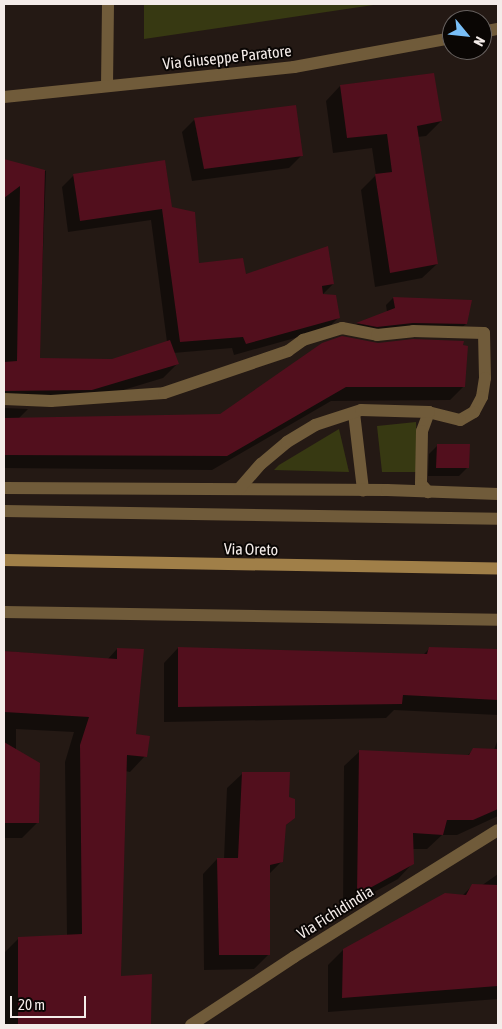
<!DOCTYPE html>
<html>
<head>
<meta charset="utf-8">
<style>
	body { margin:0 }
	#map { position:relative; width:502px; height:1029px; overflow:hidden; background:#241914; font-family:"Asap Condensed",sans-serif }
	div>[style] { position:absolute }
	[style*='--x'] { left:calc(var(--x)*1px); top:calc(var(--y)*1px); width:calc(var(--w)*1px); rotate:calc(var(--a)*1deg) }
	.green>* { inset:0; background:#373912 }
	.shadow>* { inset:0; background:#0007 }
	.building>* { inset:0; background:#520f1d }
	.lane>* { height:12px; margin:-6px; padding:0 6px; transform-origin:6px; border-radius:6px; background:#705b3a }
	.street>* { height:12px; margin:-6px; padding:0 6px; transform-origin:6px; border-radius:6px; background:#705b3a }
	.secondary>* { height:12px; margin:-6px; padding:0 6px; transform-origin:6px; border-radius:6px; background:#a07f48 }
	span { translate:-50% -50%; white-space:nowrap; text-align:center; line-height:1.15; -webkit-text-stroke:4px #0a0604; paint-order:stroke }
	.street-label { font-size:16px; color:#f4ece9 }
	.frame { position:absolute; inset:0; border:5px solid #f4ece9; pointer-events:none }
	.north { position:absolute; left:442px; top:10px; width:50px; height:50px; box-sizing:border-box; background:#0a0604; border:1px solid #686260; border-radius:50%; rotate:118deg; font-size:14px; font-weight:700; line-height:20px; text-align:center; color:#f4ece9 }
	.north::after { content:''; display:block; margin:auto; width:18px; height:22px; background:#79bff8; clip-path:polygon(50% 0,100% 100%,50% 72%,0 100%) }
	.scale { position:absolute; left:10px; top:996px; width:76px; height:22px; box-sizing:border-box; border:2px solid #f4ece9; border-top:0; padding-left:6px; font-size:15px; line-height:18px; white-space:nowrap; color:#f4ece9; -webkit-text-stroke:4px #0a0604; paint-order:stroke }
</style>
</head>
<body>
<div id="map">
	<div class="green">
		<div style="clip-path:polygon(144px 4px,380px 4px,144px 39px)"></div>
		<div style="clip-path:polygon(416px 422px,418px 472px,382px 472px,377px 426px)"></div>
		<div style="clip-path:polygon(339px 429px,349px 472px,274px 470px,279px 465px)"></div>
	</div>
	<div class="shadow">
		<div style="clip-path:polygon(340px 86px,441px 121px,426px 136px,417px 137px,437px 264px,422px 278px,375px 287px,361px 190px,376px 175px,372px 148px,333px 153px,326px 101px)"></div>
		<div style="clip-path:polygon(194px 120px,301px 156px,289px 168px,192px 181px,182px 132px)"></div>
		<div style="clip-path:polygon(4px 160px,46px 171px,39px 359px,112px 361px,167px 342px,151px 220px,68px 232px,62px 187px,74px 175px,171px 208px,198px 265px,246px 275px,333px 284px,321px 296px,339px 317px,327px 329px,234px 355px,232px 348px,173px 353px,177px 364px,163px 378px,77px 404px,4px 405px)"></div>
		<div style="clip-path:polygon(393px 298px,466px 324px,458px 331px,351px 330px,357px 324px,387px 312px,386px 305px)"></div>
		<div style="clip-path:polygon(323px 344px,464px 386px,450px 400px,331px 401px,212px 470px,4px 468px,4px 408px,28px 409px,18px 419px,220px 415px)"></div>
		<div style="clip-path:polygon(438px 445px,468px 467px,459px 476px,428px 476px,429px 454px)"></div>
		<div style="clip-path:polygon(178px 648px,423px 655px,429px 649px,498px 650px,498px 715px,394px 710px,386px 718px,164px 722px,164px 663px)"></div>
		<div style="clip-path:polygon(117px 649px,134px 736px,145px 756px,130px 772px,125px 771px,120px 977px,150px 975px,150px 1025px,4px 1025px,4px 953px,19px 938px,67px 936px,65px 762px,74px 732px,16px 729px,16px 750px,38px 822px,22px 838px,4px 838px,4px 651px,107px 660px)"></div>
		<div style="clip-path:polygon(498px 739px,498px 816px,457px 835px,442px 835px,427px 849px,412px 849px,413px 863px,398px 879px,343px 909px,344px 766px,359px 752px,467px 756px,474px 749px,494px 750px)"></div>
		<div style="clip-path:polygon(242px 774px,287px 797px,294px 818px,284px 827px,282px 861px,269px 874px,269px 954px,254px 969px,204px 970px,203px 874px,217px 859px,224px 859px,227px 788px)"></div>
		<div style="clip-path:polygon(498px 874px,498px 999px,328px 1012px,328px 965px,343px 950px,462px 896px,472px 886px,481px 886px)"></div>
	</div>
	<div class="building">
		<div style="clip-path:polygon(434px 73px,442px 121px,417px 126px,438px 264px,390px 273px,375px 174px,392px 172px,387px 134px,347px 138px,340px 85px)"></div>
		<div style="clip-path:polygon(296px 105px,303px 156px,204px 169px,194px 118px)"></div>
		<div style="clip-path:polygon(4px 159px,45px 170px,40px 358px,112px 359px,170px 340px,179px 364px,92px 390px,4px 391px,4px 362px,17px 361px,20px 186px,4px 198px)"></div>
		<div style="clip-path:polygon(165px 160px,172px 207px,195px 212px,199px 263px,243px 258px,246px 274px,328px 246px,334px 284px,322px 286px,323px 294px,336px 295px,340px 318px,246px 344px,243px 337px,180px 342px,162px 209px,80px 221px,73px 174px)"></div>
		<div style="clip-path:polygon(393px 297px,472px 300px,467px 324px,413px 323px,377px 327px,356px 323px,395px 308px)"></div>
		<div style="clip-path:polygon(342px 336px,378px 343px,413px 339px,464px 341px,463px 345px,468px 346px,465px 387px,346px 387px,227px 456px,4px 455px,4px 418px,220px 414px,322px 343px)"></div>
		<div style="clip-path:polygon(437px 444px,470px 444px,469px 468px,436px 468px)"></div>
		<div style="clip-path:polygon(178px 647px,427px 654px,429px 647px,498px 649px,498px 700px,403px 695px,402px 704px,178px 707px)"></div>
		<div style="clip-path:polygon(117px 648px,144px 649px,136px 734px,150px 736px,147px 757px,127px 755px,121px 976px,152px 974px,151px 1025px,18px 1025px,18px 937px,82px 934px,80px 745px,89px 717px,4px 712px,4px 651px,117px 659px)"></div>
		<div style="clip-path:polygon(4px 742px,40px 763px,39px 823px,4px 823px)"></div>
		<div style="clip-path:polygon(473px 748px,498px 749px,498px 809px,473px 820px,447px 820px,443px 835px,413px 833px,414px 864px,357px 895px,359px 750px,469px 755px)"></div>
		<div style="clip-path:polygon(242px 772px,290px 772px,289px 797px,295px 799px,295px 818px,286px 825px,283px 862px,270px 865px,270px 955px,219px 955px,217px 858px,238px 858px)"></div>
		<div style="clip-path:polygon(472px 884px,498px 885px,498px 986px,342px 998px,343px 949px,445px 893px,466px 895px)"></div>
	</div>
	<div class="lane">
		<div style="--x:4;--y:399;--w:47;--a:2.4"></div>
		<div style="--x:51;--y:401;--w:113;--a:-4"></div>
		<div style="--x:164;--y:393;--w:131;--a:-18.7"></div>
		<div style="--x:288;--y:351;--w:19;--a:-36"></div>
		<div style="--x:303;--y:340;--w:41;--a:-17.1"></div>
		<div style="--x:342;--y:328;--w:36;--a:11"></div>
		<div style="--x:377;--y:335;--w:36;--a:-6"></div>
		<div style="--x:413;--y:331;--w:71;--a:1.6"></div>
		<div style="--x:484;--y:333;--w:45;--a:88.7"></div>
		<div style="--x:485;--y:378;--w:19;--a:99"></div>
		<div style="--x:482;--y:397;--w:17;--a:118"></div>
		<div style="--x:474;--y:412;--w:16;--a:150"></div>
		<div style="--x:460;--y:420;--w:32;--a:-166"></div>
		<div style="--x:429;--y:412;--w:20;--a:110"></div>
		<div style="--x:422;--y:431;--w:53;--a:91.1"></div>
		<div style="--x:421;--y:484;--w:11;--a:49"></div>
		<div style="--x:354;--y:413;--w:78;--a:83.3"></div>
		<div style="--x:4;--y:488;--w:383;--a:0.3"></div>
		<div style="--x:387;--y:490;--w:111;--a:2.1"></div>
		<div style="--x:239;--y:489;--w:33;--a:-49"></div>
		<div style="--x:261;--y:464;--w:34;--a:-40"></div>
		<div style="--x:287;--y:442;--w:33;--a:-31"></div>
		<div style="--x:315;--y:425;--w:48;--a:-18.1"></div>
		<div style="--x:361;--y:410;--w:68;--a:1.7"></div>
	</div>
	<div class="street">
		<div style="--x:482;--y:32;--w:16;--a:-11"></div>
		<div style="--x:107;--y:86;--w:82;--a:-89.3"></div>
		<div style="--x:4;--y:97;--w:292;--a:-5.9"></div>
		<div style="--x:294;--y:67;--w:161;--a:-10.4"></div>
		<div style="--x:4;--y:511;--w:494;--a:0.9"></div>
		<div style="--x:4;--y:612;--w:494;--a:0.9"></div>
		<div style="--x:191;--y:1025;--w:123;--a:-33.4"></div>
		<div style="--x:294;--y:957;--w:240;--a:-31.9"></div>
	</div>
	<div class="secondary">
		<div style="--x:4;--y:560;--w:494;--a:1"></div>
	</div>
	<div class="street-label">
		<span style="left:227px;top:57px;rotate:-6deg">Via Giuseppe Paratore</span>
		<span style="left:251px;top:549px;rotate:1deg">Via Oreto</span>
		<span style="left:335px;top:912px;rotate:-32deg">Via Fichidindia</span>
	</div>
	<div class="frame"></div>
	<div class="north">N</div>
	<div class="scale">20 m</div>
</div>
</body>
</html>
